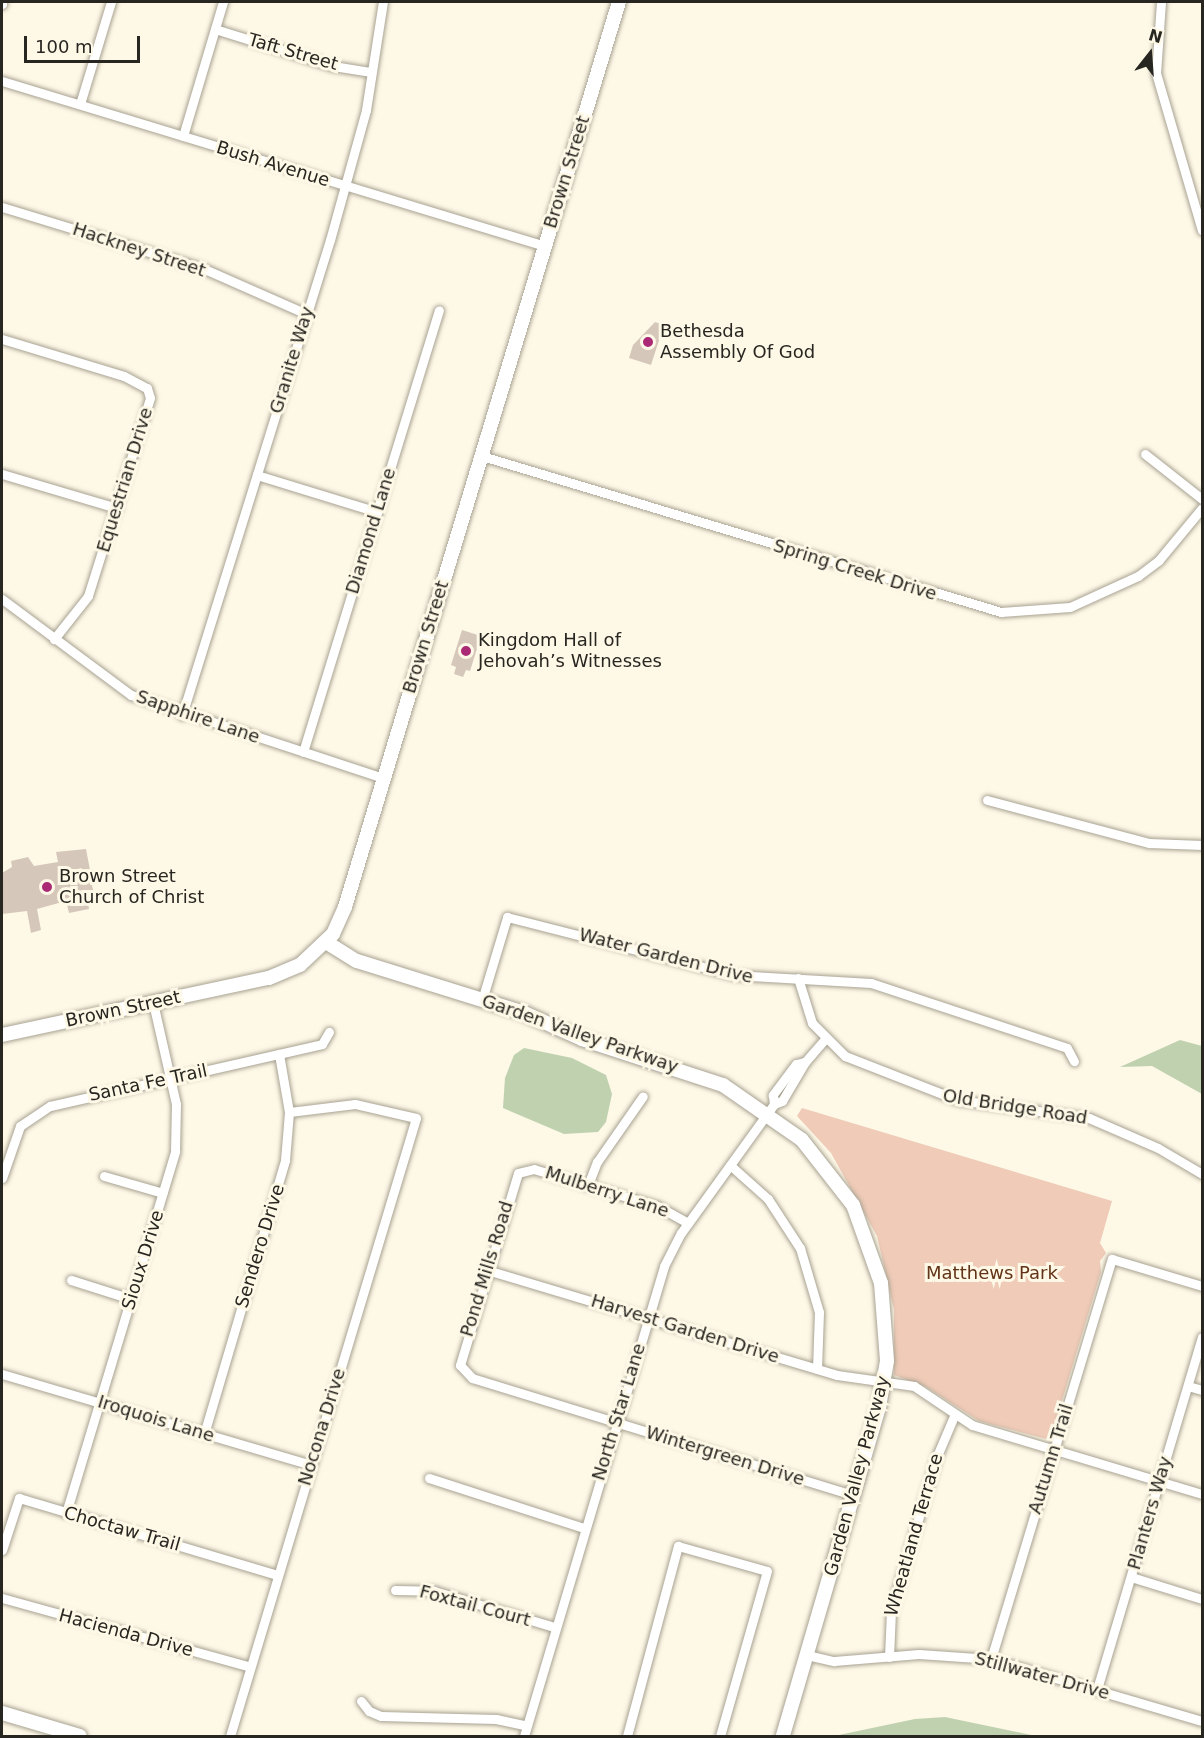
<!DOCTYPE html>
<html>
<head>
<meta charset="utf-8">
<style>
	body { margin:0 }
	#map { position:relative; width:1204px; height:1738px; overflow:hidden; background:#fef8e7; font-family:"DejaVu Sans",sans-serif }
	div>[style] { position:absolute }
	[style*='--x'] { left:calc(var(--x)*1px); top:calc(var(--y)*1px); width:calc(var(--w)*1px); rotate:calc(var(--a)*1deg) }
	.green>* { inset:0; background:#efcbb8 }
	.water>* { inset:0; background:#c0d1b0 }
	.building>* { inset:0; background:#d5c8ba }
	.roads { filter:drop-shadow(0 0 2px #a8a292) drop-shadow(0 0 2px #a8a292) }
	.street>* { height:9px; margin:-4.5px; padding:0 4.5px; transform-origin:4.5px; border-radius:4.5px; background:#fff }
	.secondary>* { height:14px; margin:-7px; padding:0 7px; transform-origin:7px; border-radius:7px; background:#fff }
	.dots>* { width:16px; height:16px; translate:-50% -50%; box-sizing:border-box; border:3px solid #fef8e7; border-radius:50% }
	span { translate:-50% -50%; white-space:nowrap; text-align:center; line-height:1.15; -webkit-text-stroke:6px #fef8e7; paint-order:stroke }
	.street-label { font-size:18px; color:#282620 }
	.poi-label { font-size:18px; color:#282620 }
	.left { translate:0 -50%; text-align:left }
	.park-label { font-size:18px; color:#623316 }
	.frame { position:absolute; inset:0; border:3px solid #282620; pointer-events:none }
	.north { position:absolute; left:1120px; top:24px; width:60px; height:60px; -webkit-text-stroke:4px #fef8e7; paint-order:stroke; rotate:17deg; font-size:16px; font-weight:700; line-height:24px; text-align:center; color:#282620 }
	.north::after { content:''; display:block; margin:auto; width:21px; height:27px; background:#282620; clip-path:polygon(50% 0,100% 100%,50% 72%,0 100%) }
	.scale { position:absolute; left:24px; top:36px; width:116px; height:27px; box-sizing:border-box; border:3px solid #282620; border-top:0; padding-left:8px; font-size:18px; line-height:21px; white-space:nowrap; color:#282620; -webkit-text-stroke:4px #fef8e7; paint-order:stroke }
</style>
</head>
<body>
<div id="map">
	<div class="green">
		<div style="clip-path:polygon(802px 1108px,1112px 1201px,1100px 1243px,1106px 1253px,1100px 1261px,1101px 1272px,1050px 1440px,979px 1421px,926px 1387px,894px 1375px,894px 1310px,877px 1236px,831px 1153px,797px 1116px)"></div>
	</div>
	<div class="water">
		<div style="clip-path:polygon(1180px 1040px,1202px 1046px,1202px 1094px,1152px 1066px,1120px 1067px)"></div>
		<div style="clip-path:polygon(524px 1048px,572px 1058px,606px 1075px,612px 1094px,606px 1122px,598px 1132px,564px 1134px,503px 1108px,505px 1078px,514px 1055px)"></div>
		<div style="clip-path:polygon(945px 1717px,1036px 1736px,834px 1736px,915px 1719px)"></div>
	</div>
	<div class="building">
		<div style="clip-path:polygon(655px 322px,664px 325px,651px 365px,629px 358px,633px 345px)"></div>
		<div style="clip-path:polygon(462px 630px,481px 636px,470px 671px,466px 670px,463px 677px,454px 674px,456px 667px,451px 665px)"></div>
		<div style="clip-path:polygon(86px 849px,96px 901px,88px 903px,89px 909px,69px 913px,66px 901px,37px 909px,41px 930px,31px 933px,27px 911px,2px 914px,2px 873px,12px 867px,11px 861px,28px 857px,34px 866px,58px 862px,56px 852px)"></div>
	</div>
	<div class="roads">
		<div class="street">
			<div style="--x:1161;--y:2;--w:71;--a:94"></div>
			<div style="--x:1156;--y:73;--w:164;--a:73.7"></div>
			<div style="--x:2;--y:4;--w:2;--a:-90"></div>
			<div style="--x:215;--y:29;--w:124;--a:17.4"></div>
			<div style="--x:333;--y:66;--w:39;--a:9"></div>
			<div style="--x:2;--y:81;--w:568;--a:16.9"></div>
			<div style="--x:80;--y:104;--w:107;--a:-73.1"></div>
			<div style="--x:183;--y:136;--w:140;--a:-73.4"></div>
			<div style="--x:2;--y:207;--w:209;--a:17"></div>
			<div style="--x:202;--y:268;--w:115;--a:23.7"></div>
			<div style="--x:2;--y:339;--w:127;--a:16.9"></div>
			<div style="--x:124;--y:376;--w:26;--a:28"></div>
			<div style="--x:147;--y:388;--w:10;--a:73"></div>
			<div style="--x:150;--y:398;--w:207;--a:107.4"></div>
			<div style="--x:88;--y:596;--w:55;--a:128.3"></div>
			<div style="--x:1145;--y:454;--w:73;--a:38.3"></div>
			<div style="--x:482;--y:456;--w:542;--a:16.73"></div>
			<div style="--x:1001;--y:612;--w:69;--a:-4.1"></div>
			<div style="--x:1070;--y:607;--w:75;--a:-24.5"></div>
			<div style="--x:1138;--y:576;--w:26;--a:-37"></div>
			<div style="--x:1159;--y:560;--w:67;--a:-50.4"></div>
			<div style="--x:2;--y:474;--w:120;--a:16.5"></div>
			<div style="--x:257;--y:475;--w:126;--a:17.1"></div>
			<div style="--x:2;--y:599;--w:161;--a:36.7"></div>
			<div style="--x:131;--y:695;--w:265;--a:18.2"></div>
			<div style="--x:182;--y:715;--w:498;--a:-72.7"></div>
			<div style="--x:330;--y:240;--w:135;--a:-74.5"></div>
			<div style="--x:366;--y:110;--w:109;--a:-81.1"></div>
			<div style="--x:303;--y:752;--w:462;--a:-72.9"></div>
			<div style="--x:987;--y:800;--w:168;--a:14.9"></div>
			<div style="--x:1149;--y:843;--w:53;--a:2.2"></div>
			<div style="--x:798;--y:978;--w:47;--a:72.7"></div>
			<div style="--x:812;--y:1023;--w:47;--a:45"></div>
			<div style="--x:845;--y:1056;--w:121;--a:21.3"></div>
			<div style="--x:958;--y:1100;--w:132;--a:7.8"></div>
			<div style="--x:1089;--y:1118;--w:75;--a:23.5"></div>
			<div style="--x:1158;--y:1148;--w:51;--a:30.6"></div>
			<div style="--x:482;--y:1000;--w:87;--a:-73.2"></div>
			<div style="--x:507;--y:917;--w:234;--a:14.3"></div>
			<div style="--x:734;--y:975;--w:137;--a:3.3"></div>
			<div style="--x:871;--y:983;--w:206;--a:18.3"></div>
			<div style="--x:1067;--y:1048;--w:15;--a:62"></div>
			<div style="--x:805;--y:1062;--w:29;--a:-49"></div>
			<div style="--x:730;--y:1165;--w:51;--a:41.8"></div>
			<div style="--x:768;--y:1199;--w:59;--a:56.9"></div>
			<div style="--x:800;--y:1248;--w:67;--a:73.5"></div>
			<div style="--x:819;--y:1312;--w:57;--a:92"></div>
			<div style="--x:104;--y:1176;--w:61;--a:16.1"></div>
			<div style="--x:2;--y:1178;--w:55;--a:-70.9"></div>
			<div style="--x:20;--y:1126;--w:36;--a:-34"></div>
			<div style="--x:50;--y:1106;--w:279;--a:-12.8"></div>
			<div style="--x:322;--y:1044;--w:14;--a:-60"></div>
			<div style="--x:588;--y:1185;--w:25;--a:-69"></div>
			<div style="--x:597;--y:1162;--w:80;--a:-55.1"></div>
			<div style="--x:688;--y:1223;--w:35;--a:-151"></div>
			<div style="--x:657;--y:1206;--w:128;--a:-163.3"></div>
			<div style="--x:534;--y:1169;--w:16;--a:166"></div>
			<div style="--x:518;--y:1173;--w:201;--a:106.8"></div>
			<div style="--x:460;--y:1365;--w:18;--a:47"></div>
			<div style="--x:472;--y:1378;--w:399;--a:17.1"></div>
			<div style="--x:487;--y:1270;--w:365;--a:16.7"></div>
			<div style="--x:837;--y:1375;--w:78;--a:8.1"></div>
			<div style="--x:914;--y:1386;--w:70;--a:33.9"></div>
			<div style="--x:972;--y:1425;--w:240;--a:16.7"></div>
			<div style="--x:71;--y:1280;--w:63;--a:17.6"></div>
			<div style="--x:2;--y:1374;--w:322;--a:16.4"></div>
			<div style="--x:1188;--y:1386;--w:15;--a:16"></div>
			<div style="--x:204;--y:1434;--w:286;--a:-73.5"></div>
			<div style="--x:285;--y:1160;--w:48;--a:-85.2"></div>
			<div style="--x:289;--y:1112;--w:59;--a:-99.8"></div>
			<div style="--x:429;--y:1478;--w:163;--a:17.9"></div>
			<div style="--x:66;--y:1513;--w:378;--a:-73.2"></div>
			<div style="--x:175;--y:1151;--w:47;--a:-88.8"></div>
			<div style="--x:176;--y:1104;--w:104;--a:-102.8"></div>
			<div style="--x:2;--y:1550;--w:55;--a:-71.9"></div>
			<div style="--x:19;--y:1498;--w:270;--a:16.6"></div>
			<div style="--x:1131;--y:1577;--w:74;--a:17.2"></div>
			<div style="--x:395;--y:1590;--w:39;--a:1"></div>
			<div style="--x:434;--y:1591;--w:125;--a:16.7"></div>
			<div style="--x:2;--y:1598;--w:257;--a:15.5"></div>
			<div style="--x:807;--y:1655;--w:28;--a:13"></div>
			<div style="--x:834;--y:1661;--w:85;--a:-4.7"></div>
			<div style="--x:919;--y:1654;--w:72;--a:4"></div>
			<div style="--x:991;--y:1659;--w:220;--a:16.4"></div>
			<div style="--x:889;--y:1657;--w:46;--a:-87.5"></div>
			<div style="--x:891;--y:1611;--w:162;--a:-73.5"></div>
			<div style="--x:937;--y:1456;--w:43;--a:-67"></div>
			<div style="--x:991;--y:1659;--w:418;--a:-73.2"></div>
			<div style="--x:1112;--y:1259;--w:94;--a:16.7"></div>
			<div style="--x:1097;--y:1689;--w:367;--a:-73.4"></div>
			<div style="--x:361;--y:1701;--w:13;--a:51"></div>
			<div style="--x:369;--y:1711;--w:13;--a:23"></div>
			<div style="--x:381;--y:1716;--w:115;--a:1.5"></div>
			<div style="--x:496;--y:1719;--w:29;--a:12"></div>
			<div style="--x:230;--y:1736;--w:645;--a:-73.25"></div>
			<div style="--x:416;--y:1118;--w:63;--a:-167.1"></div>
			<div style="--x:355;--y:1104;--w:66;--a:173.1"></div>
			<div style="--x:524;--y:1736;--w:490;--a:-73.4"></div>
			<div style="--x:664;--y:1266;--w:37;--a:-63"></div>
			<div style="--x:681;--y:1233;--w:159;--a:-54.2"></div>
			<div style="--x:774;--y:1104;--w:9;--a:-21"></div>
			<div style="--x:782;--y:1101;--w:45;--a:-59.5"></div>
			<div style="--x:805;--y:1062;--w:9;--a:167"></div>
			<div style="--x:796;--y:1064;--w:39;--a:127"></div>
			<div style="--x:773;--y:1095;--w:9;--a:84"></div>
			<div style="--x:627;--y:1736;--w:197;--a:-75"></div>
			<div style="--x:678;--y:1546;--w:92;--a:15.7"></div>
			<div style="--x:767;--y:1571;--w:172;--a:105.9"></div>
		</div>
		<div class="secondary">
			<div style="--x:326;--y:942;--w:36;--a:32"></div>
			<div style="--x:357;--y:961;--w:175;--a:17.3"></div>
			<div style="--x:524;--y:1013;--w:64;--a:24.1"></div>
			<div style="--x:582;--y:1039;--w:148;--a:18.1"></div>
			<div style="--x:723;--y:1085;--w:96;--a:34.8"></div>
			<div style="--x:802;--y:1140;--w:83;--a:51.9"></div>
			<div style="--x:853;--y:1205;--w:83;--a:70.3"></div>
			<div style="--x:881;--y:1283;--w:78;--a:85.6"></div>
			<div style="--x:887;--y:1361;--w:47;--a:99.9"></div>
			<div style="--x:879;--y:1407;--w:343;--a:106.3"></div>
			<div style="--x:2;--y:1035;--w:273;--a:-12.1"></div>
			<div style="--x:269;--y:978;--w:34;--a:-23"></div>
			<div style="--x:300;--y:965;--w:45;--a:-43.2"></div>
			<div style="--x:333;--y:934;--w:30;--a:-66"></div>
			<div style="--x:345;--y:907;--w:946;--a:-73.16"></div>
			<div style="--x:2;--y:1713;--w:81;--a:16.4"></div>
		</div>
	</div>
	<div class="dots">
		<div style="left:648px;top:342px;background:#ab2a76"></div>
		<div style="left:466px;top:651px;background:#ab2a76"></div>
		<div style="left:47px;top:887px;background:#ab2a76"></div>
	</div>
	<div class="street-label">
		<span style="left:293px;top:52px;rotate:16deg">Taft Street</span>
		<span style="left:273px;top:164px;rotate:17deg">Bush Avenue</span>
		<span style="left:567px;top:172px;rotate:-73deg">Brown Street</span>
		<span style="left:139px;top:250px;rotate:18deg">Hackney Street</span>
		<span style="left:292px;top:360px;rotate:-73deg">Granite Way</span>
		<span style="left:125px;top:480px;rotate:-73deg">Equestrian Drive</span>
		<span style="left:371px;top:531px;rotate:-73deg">Diamond Lane</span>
		<span style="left:855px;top:570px;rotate:17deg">Spring Creek Drive</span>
		<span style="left:426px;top:637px;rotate:-73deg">Brown Street</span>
		<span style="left:198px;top:717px;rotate:19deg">Sapphire Lane</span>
		<span style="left:666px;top:956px;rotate:14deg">Water Garden Drive</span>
		<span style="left:123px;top:1009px;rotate:-12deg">Brown Street</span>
		<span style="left:580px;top:1034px;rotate:19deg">Garden Valley Parkway</span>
		<span style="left:148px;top:1083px;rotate:-12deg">Santa Fe Trail</span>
		<span style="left:1015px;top:1107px;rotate:9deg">Old Bridge Road</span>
		<span style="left:607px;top:1192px;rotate:18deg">Mulberry Lane</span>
		<span style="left:260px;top:1246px;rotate:-73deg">Sendero Drive</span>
		<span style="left:143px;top:1260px;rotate:-73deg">Sioux Drive</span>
		<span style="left:487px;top:1269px;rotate:-73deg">Pond Mills Road</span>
		<span style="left:685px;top:1329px;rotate:17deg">Harvest Garden Drive</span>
		<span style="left:619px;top:1412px;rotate:-73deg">North Star Lane</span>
		<span style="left:156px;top:1419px;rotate:17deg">Iroquois Lane</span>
		<span style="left:322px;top:1427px;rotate:-73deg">Nocona Drive</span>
		<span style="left:725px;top:1456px;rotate:17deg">Wintergreen Drive</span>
		<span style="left:1051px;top:1459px;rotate:-73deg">Autumn Trail</span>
		<span style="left:857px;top:1476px;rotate:-75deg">Garden Valley Parkway</span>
		<span style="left:1150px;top:1513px;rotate:-74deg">Planters Way</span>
		<span style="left:122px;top:1529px;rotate:16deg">Choctaw Trail</span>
		<span style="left:914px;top:1535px;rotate:-74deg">Wheatland Terrace</span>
		<span style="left:475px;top:1606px;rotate:15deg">Foxtail Court</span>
		<span style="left:126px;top:1633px;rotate:15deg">Hacienda Drive</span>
		<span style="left:1042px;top:1676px;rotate:15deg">Stillwater Drive</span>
	</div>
	<div class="poi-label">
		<span class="left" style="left:660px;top:342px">Bethesda<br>Assembly Of God</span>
		<span class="left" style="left:478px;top:651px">Kingdom Hall of<br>Jehovah’s Witnesses</span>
		<span class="left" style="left:59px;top:887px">Brown Street<br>Church of Christ</span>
	</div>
	<div class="park-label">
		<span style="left:992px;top:1273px">Matthews Park</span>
	</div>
	<div class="frame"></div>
	<div class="north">N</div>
	<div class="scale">100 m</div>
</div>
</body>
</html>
